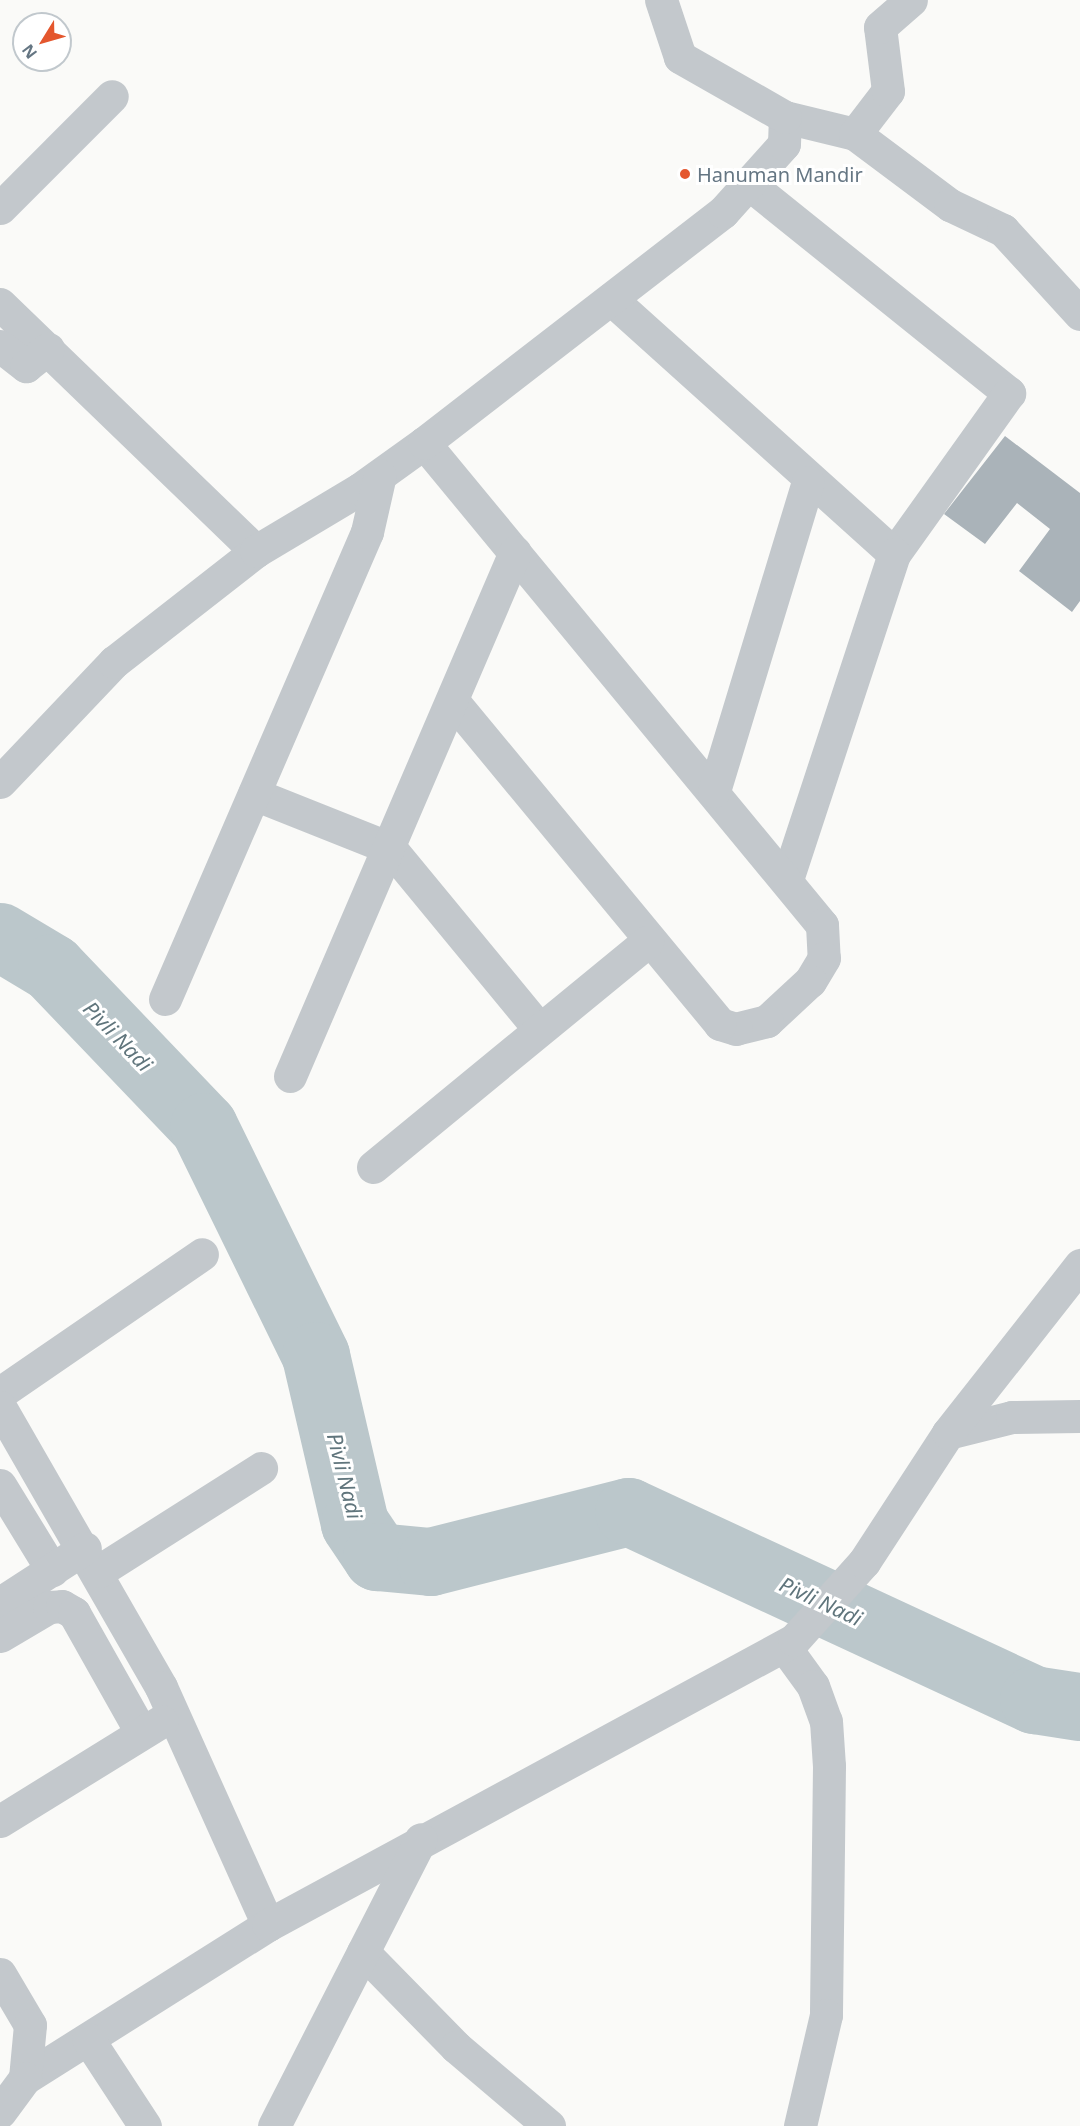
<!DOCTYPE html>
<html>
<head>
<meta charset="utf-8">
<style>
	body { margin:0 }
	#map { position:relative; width:1080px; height:2126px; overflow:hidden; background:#fafaf8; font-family:"Noto Sans",sans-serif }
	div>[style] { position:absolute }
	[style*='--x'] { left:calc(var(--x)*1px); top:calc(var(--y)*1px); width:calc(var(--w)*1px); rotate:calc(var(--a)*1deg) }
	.river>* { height:68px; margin:-34px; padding:0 34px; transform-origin:34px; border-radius:34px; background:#bbc7cb }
	.building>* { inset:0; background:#aab3b9 }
	.minor>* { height:33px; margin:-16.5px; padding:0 16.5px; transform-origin:16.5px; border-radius:16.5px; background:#c3c8cc }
	.dots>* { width:16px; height:16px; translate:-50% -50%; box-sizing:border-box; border:3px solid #fff; border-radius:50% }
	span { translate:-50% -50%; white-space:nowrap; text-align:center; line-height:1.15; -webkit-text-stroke:6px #fff; paint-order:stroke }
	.poi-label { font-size:20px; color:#657683 }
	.left { translate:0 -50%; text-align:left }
	.water-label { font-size:21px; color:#60757c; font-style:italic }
	.north { position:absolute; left:12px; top:12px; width:60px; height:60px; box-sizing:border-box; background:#fff; border:2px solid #c1c8cd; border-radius:50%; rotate:233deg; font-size:16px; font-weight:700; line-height:24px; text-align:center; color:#657683 }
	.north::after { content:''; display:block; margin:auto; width:21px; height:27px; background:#e4572e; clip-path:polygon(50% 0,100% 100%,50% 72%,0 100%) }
</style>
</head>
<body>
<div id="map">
	<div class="river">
		<div style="--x:0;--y:937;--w:61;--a:30.8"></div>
		<div style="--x:52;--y:968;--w:220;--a:46.3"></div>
		<div style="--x:204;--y:1127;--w:255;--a:63.9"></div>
		<div style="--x:316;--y:1356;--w:172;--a:76.9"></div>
		<div style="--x:355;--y:1524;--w:40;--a:56"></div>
		<div style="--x:377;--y:1557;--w:54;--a:5.3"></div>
		<div style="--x:431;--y:1562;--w:204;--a:-14.2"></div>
		<div style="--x:629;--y:1512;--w:447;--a:24.9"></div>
		<div style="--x:1034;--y:1700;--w:47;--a:8.7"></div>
	</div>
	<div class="building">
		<div style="clip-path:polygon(1005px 436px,1080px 493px,1080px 601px,1072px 612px,1019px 571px,1050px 529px,1017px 503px,985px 544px,944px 514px)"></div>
	</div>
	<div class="minor">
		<div style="--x:785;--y:117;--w:72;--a:13.7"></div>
		<div style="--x:855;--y:134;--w:119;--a:36.8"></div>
		<div style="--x:950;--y:205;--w:59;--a:25.3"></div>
		<div style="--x:1003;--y:230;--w:114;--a:47.5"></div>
		<div style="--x:855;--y:134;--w:54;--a:-52.5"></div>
		<div style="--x:888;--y:91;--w:64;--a:-97.1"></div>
		<div style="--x:880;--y:27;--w:41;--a:-41.1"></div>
		<div style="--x:749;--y:184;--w:334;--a:38.8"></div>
		<div style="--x:1009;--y:393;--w:198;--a:125.5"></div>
		<div style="--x:0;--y:208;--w:158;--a:-45"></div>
		<div style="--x:611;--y:299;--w:381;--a:42"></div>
		<div style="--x:894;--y:554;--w:343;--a:108.2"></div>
		<div style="--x:0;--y:304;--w:356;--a:44"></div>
		<div style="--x:0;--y:346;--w:33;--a:38"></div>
		<div style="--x:26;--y:366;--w:28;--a:-38"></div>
		<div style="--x:424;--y:443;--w:625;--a:50.45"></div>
		<div style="--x:822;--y:925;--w:33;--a:87"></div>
		<div style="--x:824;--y:958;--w:27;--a:121"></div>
		<div style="--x:810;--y:981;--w:59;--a:137.1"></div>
		<div style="--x:767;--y:1021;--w:32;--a:166"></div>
		<div style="--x:736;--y:1029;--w:17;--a:-163"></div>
		<div style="--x:720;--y:1024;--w:418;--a:-129.6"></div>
		<div style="--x:0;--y:782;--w:166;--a:-46.5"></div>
		<div style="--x:114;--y:662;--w:180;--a:-38"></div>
		<div style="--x:256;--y:551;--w:121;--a:-30.8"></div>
		<div style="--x:360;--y:489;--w:79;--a:-35.7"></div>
		<div style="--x:424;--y:443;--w:378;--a:-37.7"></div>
		<div style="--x:723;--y:212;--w:91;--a:-48.1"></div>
		<div style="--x:784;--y:144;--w:27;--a:-88"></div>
		<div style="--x:785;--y:117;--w:121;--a:-150.3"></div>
		<div style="--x:680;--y:57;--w:60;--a:-108.4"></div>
		<div style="--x:714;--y:791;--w:323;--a:-73.1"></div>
		<div style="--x:254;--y:794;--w:146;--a:21.7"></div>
		<div style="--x:390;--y:848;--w:234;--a:50.5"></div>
		<div style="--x:165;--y:999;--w:509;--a:-66.61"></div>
		<div style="--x:367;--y:532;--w:58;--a:-77.2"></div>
		<div style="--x:290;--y:1076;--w:570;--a:-66.76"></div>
		<div style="--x:373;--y:1167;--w:355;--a:-39.4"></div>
		<div style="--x:0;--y:1393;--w:245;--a:-34.5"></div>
		<div style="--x:0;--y:1407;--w:323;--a:60.1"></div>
		<div style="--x:161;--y:1687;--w:261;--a:65.8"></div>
		<div style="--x:268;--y:1925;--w:287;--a:147.8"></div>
		<div style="--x:948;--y:1433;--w:66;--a:-14"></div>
		<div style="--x:1012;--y:1417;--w:68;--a:-0.8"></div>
		<div style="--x:0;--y:1485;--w:100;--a:58.5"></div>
		<div style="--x:99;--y:1571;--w:192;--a:-32.4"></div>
		<div style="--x:0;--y:1603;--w:101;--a:-32.9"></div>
		<div style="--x:0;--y:1636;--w:57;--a:-30.6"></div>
		<div style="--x:49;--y:1607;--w:13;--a:-4"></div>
		<div style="--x:62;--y:1606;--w:14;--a:30"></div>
		<div style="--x:74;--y:1613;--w:137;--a:60.6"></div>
		<div style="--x:784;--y:1646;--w:49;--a:54.1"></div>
		<div style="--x:813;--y:1686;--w:37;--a:70"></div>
		<div style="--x:826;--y:1721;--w:45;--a:86.2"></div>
		<div style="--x:829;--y:1766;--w:249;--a:90.7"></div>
		<div style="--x:826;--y:2015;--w:114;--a:103.2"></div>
		<div style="--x:0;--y:1821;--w:190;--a:-31.7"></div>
		<div style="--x:268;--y:1925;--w:598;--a:-28.45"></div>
		<div style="--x:794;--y:1640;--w:105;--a:-48.1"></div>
		<div style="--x:864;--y:1562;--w:154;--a:-56.9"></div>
		<div style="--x:948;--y:1433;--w:214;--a:-51.8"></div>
		<div style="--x:363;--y:1952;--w:133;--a:45.6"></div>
		<div style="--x:456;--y:2047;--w:122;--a:40.3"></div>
		<div style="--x:0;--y:1974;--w:59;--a:59.5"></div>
		<div style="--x:30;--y:2025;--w:53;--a:95.4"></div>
		<div style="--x:25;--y:2078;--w:42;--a:126.3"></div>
		<div style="--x:88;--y:2039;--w:104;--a:56.8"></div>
		<div style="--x:274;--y:2126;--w:322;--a:-62.9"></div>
	</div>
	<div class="dots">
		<div style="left:685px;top:174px;background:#e4572e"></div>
	</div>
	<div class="poi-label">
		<span class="left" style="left:697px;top:174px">Hanuman Mandir</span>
	</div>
	<div class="water-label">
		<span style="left:118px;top:1036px;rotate:46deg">Pivli Nadi</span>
		<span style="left:345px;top:1476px;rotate:76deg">Pivli Nadi</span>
		<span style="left:821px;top:1601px;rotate:25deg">Pivli Nadi</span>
	</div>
	<div class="north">N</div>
</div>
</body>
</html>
